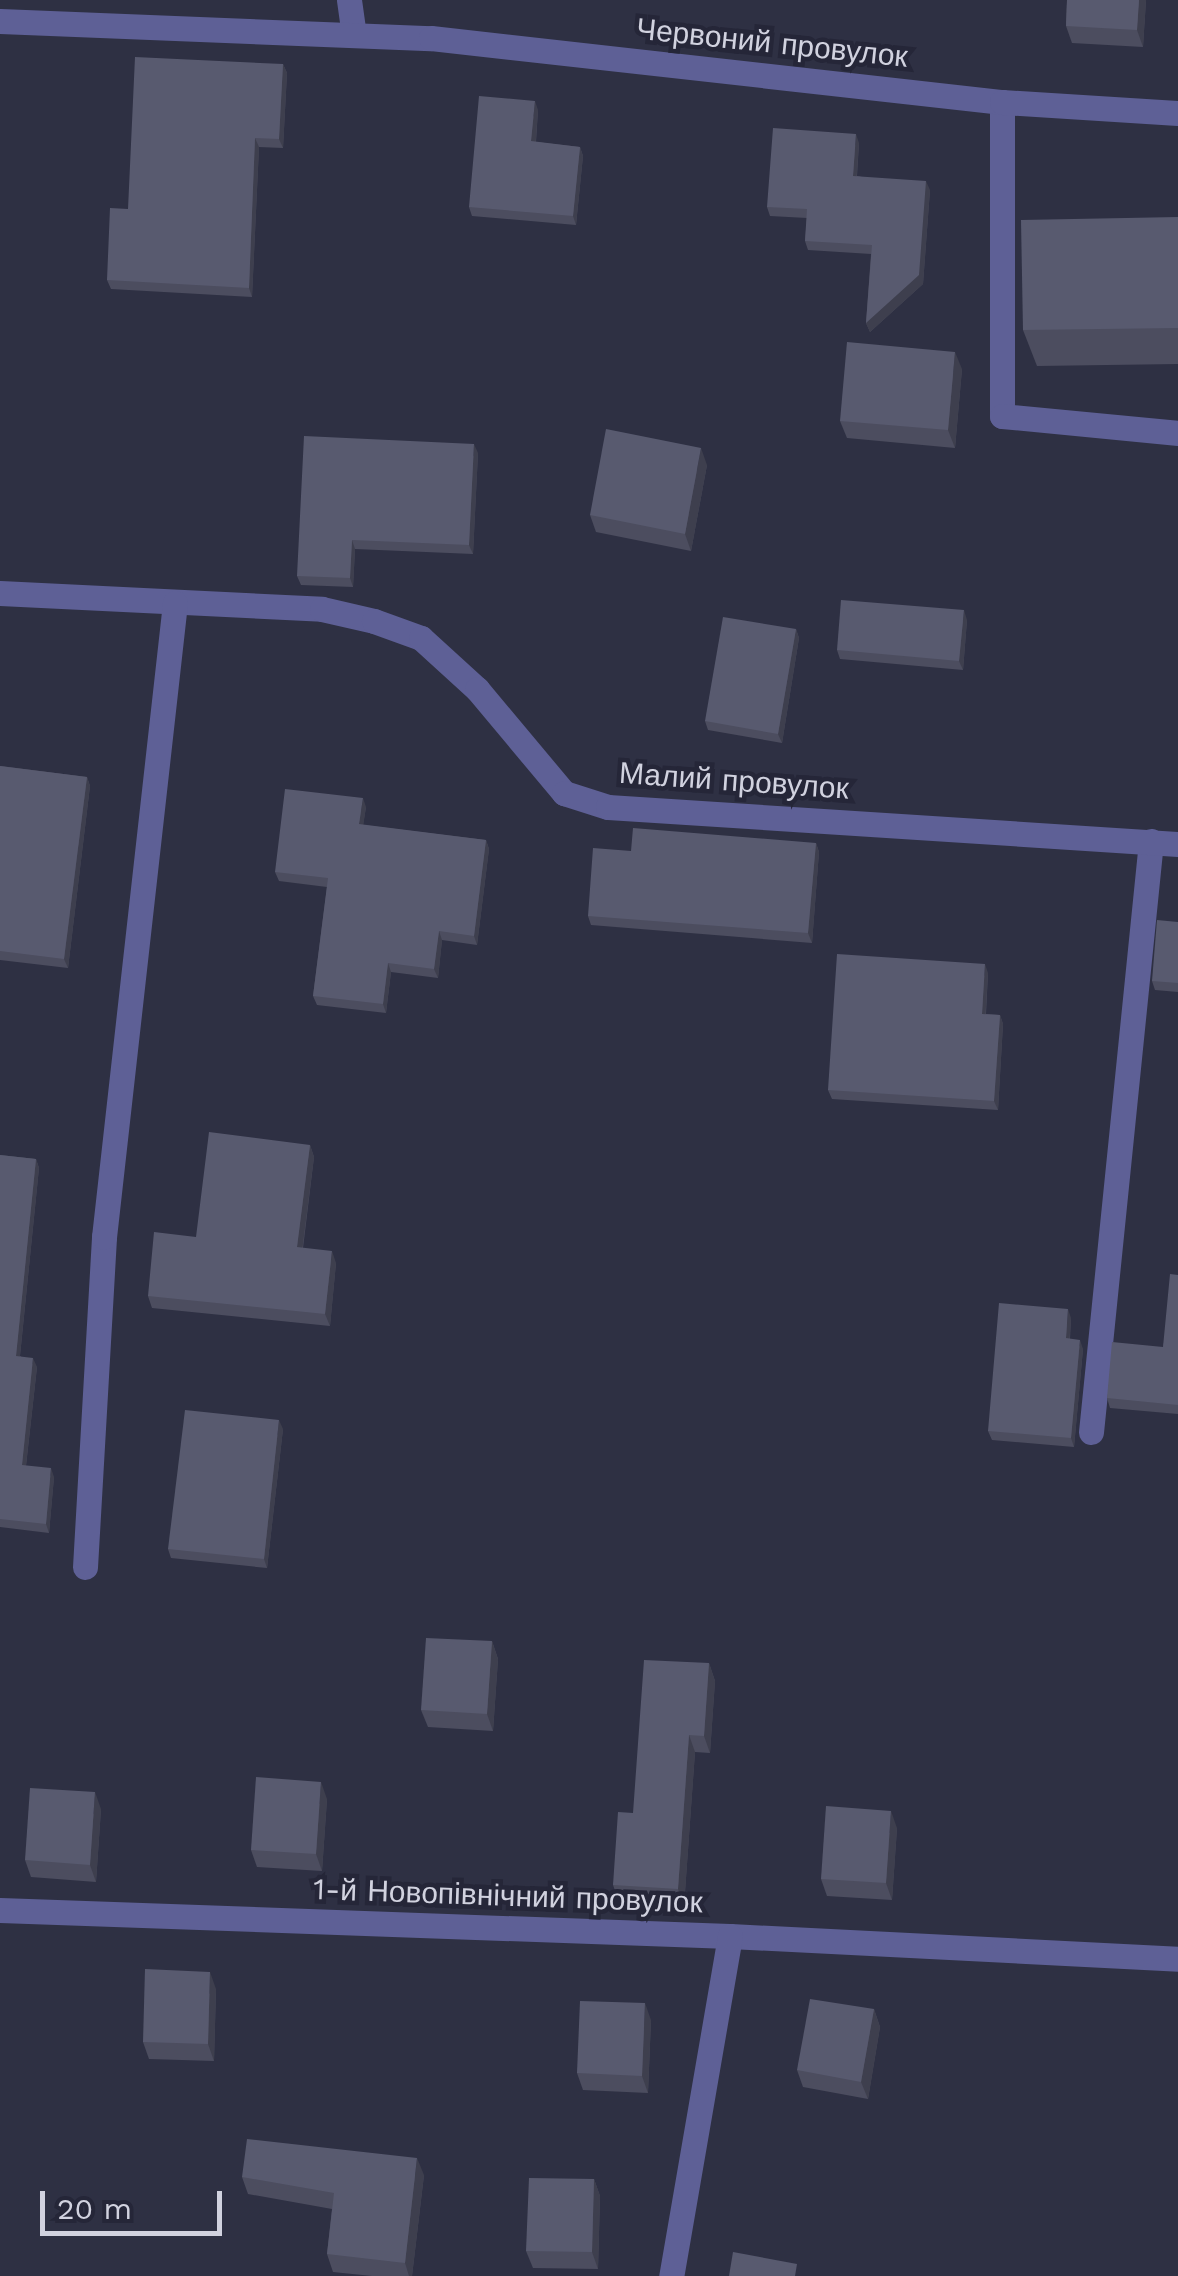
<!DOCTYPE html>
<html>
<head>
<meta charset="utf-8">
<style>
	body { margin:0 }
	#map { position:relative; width:1178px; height:2276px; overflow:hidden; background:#2e3043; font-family:"Work Sans",sans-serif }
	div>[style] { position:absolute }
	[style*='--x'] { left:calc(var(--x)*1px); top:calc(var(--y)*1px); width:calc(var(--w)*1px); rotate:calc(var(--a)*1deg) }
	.service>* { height:25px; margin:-12.5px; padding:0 12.5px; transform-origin:12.5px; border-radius:12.5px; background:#5e6096 }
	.minor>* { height:25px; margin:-12.5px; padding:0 12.5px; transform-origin:12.5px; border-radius:12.5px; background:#5e6096 }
	.wall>* { inset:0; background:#4c4d5f }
	.shaded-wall>* { inset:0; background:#3e3f4e }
	.building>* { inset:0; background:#585a6f }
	span { translate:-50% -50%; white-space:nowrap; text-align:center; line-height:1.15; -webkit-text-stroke:9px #252638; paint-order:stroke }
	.street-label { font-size:30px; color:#d1d2df }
	.scale { position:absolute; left:40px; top:2191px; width:182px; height:45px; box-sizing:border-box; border:5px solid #d1d2df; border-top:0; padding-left:12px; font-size:30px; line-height:35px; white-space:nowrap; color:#d1d2df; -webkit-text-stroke:8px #252638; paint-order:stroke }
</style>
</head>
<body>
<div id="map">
	<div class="service">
		<div style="--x:349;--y:0;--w:34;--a:82"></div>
		<div style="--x:1002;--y:102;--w:314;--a:90"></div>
		<div style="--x:1002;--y:416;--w:177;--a:5.5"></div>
		<div style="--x:1091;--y:1432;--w:594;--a:-84.2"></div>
		<div style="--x:730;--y:1936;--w:449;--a:2.9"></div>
	</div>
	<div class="minor">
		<div style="--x:0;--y:21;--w:431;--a:2.3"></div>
		<div style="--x:431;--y:38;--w:575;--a:6.4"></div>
		<div style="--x:1002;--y:102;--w:176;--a:3.6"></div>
		<div style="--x:0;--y:593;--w:322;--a:2.8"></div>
		<div style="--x:322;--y:609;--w:53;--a:13"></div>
		<div style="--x:374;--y:621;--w:50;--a:19.9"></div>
		<div style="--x:421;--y:638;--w:76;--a:42.3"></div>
		<div style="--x:477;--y:689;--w:136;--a:50.1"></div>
		<div style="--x:564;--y:793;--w:46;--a:17.7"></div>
		<div style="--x:608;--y:807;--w:571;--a:3.71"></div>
		<div style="--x:85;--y:1567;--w:331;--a:-86.7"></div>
		<div style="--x:104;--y:1237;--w:638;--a:-83.61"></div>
		<div style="--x:0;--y:1910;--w:730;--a:2.04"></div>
		<div style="--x:730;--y:1936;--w:345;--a:99.8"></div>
	</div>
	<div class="wall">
		<div style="clip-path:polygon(1067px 0,1146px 0,1143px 47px,1072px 43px,1066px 26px)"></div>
		<div style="clip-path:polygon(283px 64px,287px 73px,283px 148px,259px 147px,252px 297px,111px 289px,107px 280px,128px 209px)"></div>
		<div style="clip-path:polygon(538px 110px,536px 142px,580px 147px,583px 156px,576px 225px,472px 216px,469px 207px)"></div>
		<div style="clip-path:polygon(859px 143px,857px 176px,930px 190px,923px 284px,870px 332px,866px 323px,871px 254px,808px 250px,805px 241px,807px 218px,770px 216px,767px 207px)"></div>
		<div style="clip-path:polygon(1178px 217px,1178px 364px,1037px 366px,1023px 330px)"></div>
		<div style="clip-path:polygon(962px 369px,955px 448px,847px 438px,840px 421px)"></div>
		<div style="clip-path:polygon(478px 453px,473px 554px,355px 549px,353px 587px,301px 585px,297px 576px)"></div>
		<div style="clip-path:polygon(707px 465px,691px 551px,596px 532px,590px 515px)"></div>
		<div style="clip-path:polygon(967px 620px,963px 670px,840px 659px,837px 650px)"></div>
		<div style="clip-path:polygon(796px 629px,799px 638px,782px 743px,708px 730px,705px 721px)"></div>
		<div style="clip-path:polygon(0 766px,87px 777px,90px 786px,68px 968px,0 960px)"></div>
		<div style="clip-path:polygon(366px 807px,363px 825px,486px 840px,489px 849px,477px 945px,442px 940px,438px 978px,391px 972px,386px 1013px,317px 1005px,313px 996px,327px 887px,279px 881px,275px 872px)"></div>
		<div style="clip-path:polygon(816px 843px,819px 852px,812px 943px,591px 925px,588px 916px,631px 851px)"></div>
		<div style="clip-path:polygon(1178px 922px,1178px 992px,1155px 990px,1152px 981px)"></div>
		<div style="clip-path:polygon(988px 973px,986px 1014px,1000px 1015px,1003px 1024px,998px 1110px,832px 1099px,828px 1090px)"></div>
		<div style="clip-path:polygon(310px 1145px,314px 1157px,303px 1248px,336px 1263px,330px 1326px,152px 1308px,148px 1296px,196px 1237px)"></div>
		<div style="clip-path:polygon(0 1155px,36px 1159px,39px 1168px,20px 1356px,37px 1367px,26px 1466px,54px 1477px,49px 1533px,0 1527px)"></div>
		<div style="clip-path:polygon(1178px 1275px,1178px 1414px,1110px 1408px,1107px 1398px,1163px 1347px)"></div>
		<div style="clip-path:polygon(1071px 1318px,1070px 1339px,1083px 1349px,1074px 1447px,992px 1440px,988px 1431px)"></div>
		<div style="clip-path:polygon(283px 1429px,267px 1568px,171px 1558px,168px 1549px)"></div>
		<div style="clip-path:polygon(492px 1641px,498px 1659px,493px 1731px,428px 1727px,421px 1710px)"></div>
		<div style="clip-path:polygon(709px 1663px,715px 1681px,710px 1753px,695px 1752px,684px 1906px,619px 1902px,613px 1885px,633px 1813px)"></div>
		<div style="clip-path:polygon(327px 1799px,322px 1871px,257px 1867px,251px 1850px)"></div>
		<div style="clip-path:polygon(101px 1809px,96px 1882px,31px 1877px,25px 1860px)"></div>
		<div style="clip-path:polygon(897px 1828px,892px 1900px,827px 1896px,821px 1879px)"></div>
		<div style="clip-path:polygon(216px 1989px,214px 2061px,149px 2059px,143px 2042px)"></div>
		<div style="clip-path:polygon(874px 2009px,880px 2027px,868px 2099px,803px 2087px,797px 2070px)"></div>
		<div style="clip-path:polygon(651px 2020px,648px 2093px,583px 2090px,577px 2073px)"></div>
		<div style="clip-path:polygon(424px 2175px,412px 2276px,372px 2276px,333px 2272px,327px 2254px,332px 2209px,248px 2194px,242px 2177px)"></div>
		<div style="clip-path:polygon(594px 2179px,600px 2196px,598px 2269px,533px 2268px,526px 2251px)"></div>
	</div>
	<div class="shaded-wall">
		<div style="clip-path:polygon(1139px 0,1146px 0,1143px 47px,1137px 30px)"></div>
		<div style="clip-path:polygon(283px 64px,287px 73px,283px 148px,279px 139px)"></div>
		<div style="clip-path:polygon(535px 101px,538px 110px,535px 151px,531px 141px)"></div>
		<div style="clip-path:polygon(856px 134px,859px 143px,856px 185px,853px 176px)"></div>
		<div style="clip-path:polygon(255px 138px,259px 147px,252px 297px,249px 288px)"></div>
		<div style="clip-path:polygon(580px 147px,583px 156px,576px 225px,573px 216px)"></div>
		<div style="clip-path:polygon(926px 181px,930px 190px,923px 284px,870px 332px,866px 323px)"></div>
		<div style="clip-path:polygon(955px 352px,962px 369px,955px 448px,948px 430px)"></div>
		<div style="clip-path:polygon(474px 444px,478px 453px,473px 554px,469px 545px)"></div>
		<div style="clip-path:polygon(701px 448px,707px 465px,691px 551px,685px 534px)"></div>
		<div style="clip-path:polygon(352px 540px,355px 549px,353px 587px,350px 578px)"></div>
		<div style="clip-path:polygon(964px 610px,967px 620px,963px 670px,959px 661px)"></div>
		<div style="clip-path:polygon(796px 629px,799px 638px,782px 743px,778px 734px)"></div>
		<div style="clip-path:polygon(87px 777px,90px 786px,68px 968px,64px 959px)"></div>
		<div style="clip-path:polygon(363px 798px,366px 807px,362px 833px,359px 824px)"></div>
		<div style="clip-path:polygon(486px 840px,489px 849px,477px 945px,474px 936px)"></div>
		<div style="clip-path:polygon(816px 843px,819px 852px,812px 943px,808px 933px)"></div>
		<div style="clip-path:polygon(439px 931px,442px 940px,438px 978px,434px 969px)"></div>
		<div style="clip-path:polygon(388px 963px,391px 972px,386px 1013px,383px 1004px)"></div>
		<div style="clip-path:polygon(985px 964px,988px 973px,985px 1023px,982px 1014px)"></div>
		<div style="clip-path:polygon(1000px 1015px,1003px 1024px,998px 1110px,994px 1101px)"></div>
		<div style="clip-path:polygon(310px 1145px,314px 1157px,301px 1259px,297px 1247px)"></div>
		<div style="clip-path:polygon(36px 1159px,39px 1168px,19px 1365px,16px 1356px)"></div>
		<div style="clip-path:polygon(332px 1251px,336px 1263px,330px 1326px,325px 1314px)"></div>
		<div style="clip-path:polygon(1068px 1309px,1071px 1318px,1069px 1347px,1066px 1338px)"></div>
		<div style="clip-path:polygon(1080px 1340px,1083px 1349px,1074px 1447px,1071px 1438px)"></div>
		<div style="clip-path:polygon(33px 1358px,37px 1367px,25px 1474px,22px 1465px)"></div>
		<div style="clip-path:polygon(279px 1420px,283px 1429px,267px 1568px,264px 1559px)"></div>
		<div style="clip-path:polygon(51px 1468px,54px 1477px,49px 1533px,46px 1524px)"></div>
		<div style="clip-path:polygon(492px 1641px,498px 1659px,493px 1731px,487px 1714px)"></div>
		<div style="clip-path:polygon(709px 1663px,715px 1681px,710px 1753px,704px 1736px)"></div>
		<div style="clip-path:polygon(689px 1735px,695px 1752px,684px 1906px,678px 1889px)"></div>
		<div style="clip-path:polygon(321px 1782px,327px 1799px,322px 1871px,316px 1854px)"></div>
		<div style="clip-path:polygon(95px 1792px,101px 1809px,96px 1882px,90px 1865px)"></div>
		<div style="clip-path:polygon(891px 1811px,897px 1828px,892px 1900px,886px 1883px)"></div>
		<div style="clip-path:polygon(210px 1972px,216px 1989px,214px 2061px,208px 2044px)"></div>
		<div style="clip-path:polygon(645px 2003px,651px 2020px,648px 2093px,642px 2076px)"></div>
		<div style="clip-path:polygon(874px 2009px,880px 2027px,868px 2099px,861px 2082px)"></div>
		<div style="clip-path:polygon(417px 2158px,424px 2175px,412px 2276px,409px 2276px,405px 2263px)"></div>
		<div style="clip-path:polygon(594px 2179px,600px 2196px,598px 2269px,592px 2252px)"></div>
	</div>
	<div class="building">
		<div style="clip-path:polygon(1067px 0,1139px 0,1137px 30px,1066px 26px)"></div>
		<div style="clip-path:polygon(135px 57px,283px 64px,279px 139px,255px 138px,249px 288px,107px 280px,110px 208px,128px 209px)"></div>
		<div style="clip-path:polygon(479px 96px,535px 101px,531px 141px,580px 147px,573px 216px,469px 207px)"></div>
		<div style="clip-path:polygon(773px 128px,856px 134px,853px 176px,926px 181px,919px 275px,866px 323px,872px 245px,805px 241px,807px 209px,767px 207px)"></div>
		<div style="clip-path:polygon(1178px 217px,1178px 328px,1023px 330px,1021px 220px)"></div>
		<div style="clip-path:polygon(847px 342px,955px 352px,948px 430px,840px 421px)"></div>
		<div style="clip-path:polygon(606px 429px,701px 448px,685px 534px,590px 515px)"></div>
		<div style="clip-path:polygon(304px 436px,474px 444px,469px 545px,352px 540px,350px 578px,297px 576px)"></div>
		<div style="clip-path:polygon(841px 600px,964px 610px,959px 661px,837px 650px)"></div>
		<div style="clip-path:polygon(723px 617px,796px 629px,778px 734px,705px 721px)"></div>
		<div style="clip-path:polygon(0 766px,87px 777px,64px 959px,0 951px)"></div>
		<div style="clip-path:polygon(285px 789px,363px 798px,359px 824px,486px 840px,474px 936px,439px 931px,434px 969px,388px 963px,383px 1004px,313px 996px,328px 878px,275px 872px)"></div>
		<div style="clip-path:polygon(633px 828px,816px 843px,808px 933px,588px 916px,593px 848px,631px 851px)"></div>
		<div style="clip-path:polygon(1157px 920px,1178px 922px,1178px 983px,1152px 981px)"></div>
		<div style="clip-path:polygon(837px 954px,985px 964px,982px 1014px,1000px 1015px,994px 1101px,828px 1090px)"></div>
		<div style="clip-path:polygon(209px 1132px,310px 1145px,297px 1247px,332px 1251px,325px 1314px,148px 1296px,154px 1232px,196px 1237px)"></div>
		<div style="clip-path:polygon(0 1155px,36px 1159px,16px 1356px,33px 1358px,22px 1465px,51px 1468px,46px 1524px,0 1519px)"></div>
		<div style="clip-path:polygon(1170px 1274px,1178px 1275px,1178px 1405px,1107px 1398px,1112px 1342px,1163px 1347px)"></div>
		<div style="clip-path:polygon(999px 1303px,1068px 1309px,1066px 1338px,1080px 1340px,1071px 1438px,988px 1431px)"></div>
		<div style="clip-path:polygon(185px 1410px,279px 1420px,264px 1559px,168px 1549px)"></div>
		<div style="clip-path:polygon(426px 1638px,492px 1641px,487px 1714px,421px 1710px)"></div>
		<div style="clip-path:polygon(644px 1660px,709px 1663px,704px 1736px,689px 1735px,678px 1889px,613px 1885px,618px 1812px,633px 1813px)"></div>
		<div style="clip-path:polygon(256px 1777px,321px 1782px,316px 1854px,251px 1850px)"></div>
		<div style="clip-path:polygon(30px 1788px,95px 1792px,90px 1865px,25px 1860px)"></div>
		<div style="clip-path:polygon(826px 1806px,891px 1811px,886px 1883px,821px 1879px)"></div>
		<div style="clip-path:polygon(145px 1969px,210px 1972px,208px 2044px,143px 2042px)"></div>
		<div style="clip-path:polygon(810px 1999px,874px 2009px,861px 2082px,797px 2070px)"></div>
		<div style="clip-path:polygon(580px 2001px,645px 2003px,642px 2076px,577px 2073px)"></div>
		<div style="clip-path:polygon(247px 2139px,417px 2158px,405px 2263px,327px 2254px,334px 2193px,242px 2177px)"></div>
		<div style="clip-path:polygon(529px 2178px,594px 2179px,592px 2252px,526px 2251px)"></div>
		<div style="clip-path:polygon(733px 2252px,797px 2264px,795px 2276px,729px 2276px)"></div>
	</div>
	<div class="street-label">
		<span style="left:772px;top:43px;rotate:6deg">Червоний провулок</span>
		<span style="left:734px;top:781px;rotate:4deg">Малий провулок</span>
		<span style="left:508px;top:1896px;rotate:2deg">1-й Новопівнічний провулок</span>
	</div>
	<div class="scale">20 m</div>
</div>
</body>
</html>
